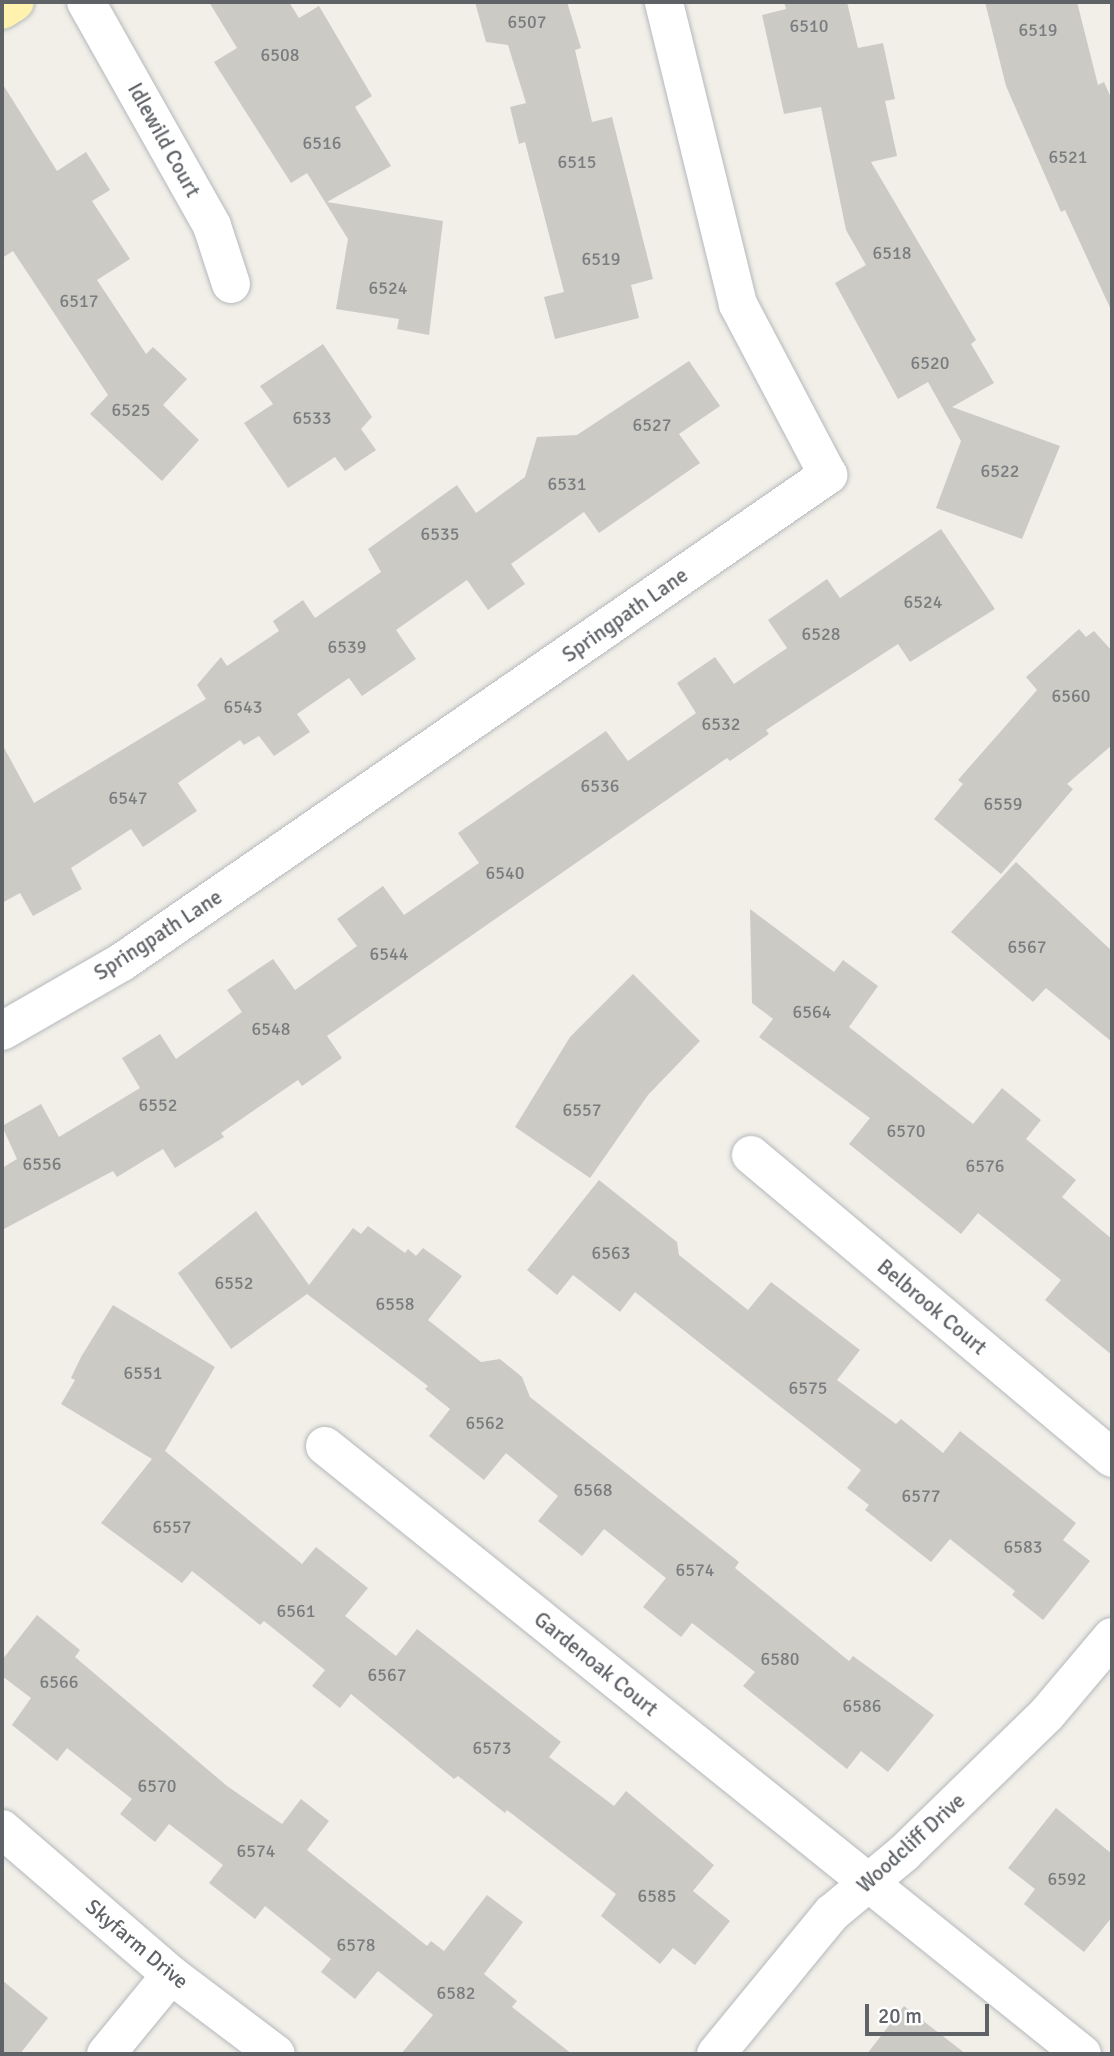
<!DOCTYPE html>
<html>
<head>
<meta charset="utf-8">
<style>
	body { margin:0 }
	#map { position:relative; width:1114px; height:2056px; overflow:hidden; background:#f1efe8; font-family:Signika,sans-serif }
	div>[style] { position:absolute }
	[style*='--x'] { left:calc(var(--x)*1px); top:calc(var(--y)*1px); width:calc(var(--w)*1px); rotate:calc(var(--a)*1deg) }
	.building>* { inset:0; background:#cccac5 }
	.roads { filter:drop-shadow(0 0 2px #b5b8bc) drop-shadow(0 0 2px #b5b8bc) }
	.minor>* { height:38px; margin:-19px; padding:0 19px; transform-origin:19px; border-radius:19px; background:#fff }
	.major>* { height:38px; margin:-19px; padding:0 19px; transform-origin:19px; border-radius:19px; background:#fff2af }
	span { translate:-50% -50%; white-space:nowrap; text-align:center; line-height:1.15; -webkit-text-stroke:5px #fff; paint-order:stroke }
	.number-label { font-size:18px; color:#7a7d7f }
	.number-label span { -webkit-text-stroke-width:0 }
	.street-label { font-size:21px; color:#5f6368 }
	.frame { position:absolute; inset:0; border:4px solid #5f6368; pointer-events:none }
	.scale { position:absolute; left:865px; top:2004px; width:124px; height:32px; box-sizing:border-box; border:4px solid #5f6368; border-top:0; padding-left:9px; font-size:21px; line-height:24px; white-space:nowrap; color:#5f6368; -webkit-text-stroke:5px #fff; paint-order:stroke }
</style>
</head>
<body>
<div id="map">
	<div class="building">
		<div style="clip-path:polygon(209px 2px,289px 2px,299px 18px,319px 6px,372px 96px,355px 107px,391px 166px,327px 202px,443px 221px,429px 335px,397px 329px,399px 319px,336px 309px,348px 239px,307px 173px,291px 183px,214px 62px,237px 48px)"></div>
		<div style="clip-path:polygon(475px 2px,567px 2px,581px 48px,575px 50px,592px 122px,612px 117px,653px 279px,631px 285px,639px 318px,555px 339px,544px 297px,564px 292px,525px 142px,519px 144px,510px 107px,526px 103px,508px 45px,486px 42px)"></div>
		<div style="clip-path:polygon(784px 2px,847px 2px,858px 48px,883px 43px,895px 99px,885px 101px,897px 156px,871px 162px,976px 340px,971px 344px,994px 383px,952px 407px,1060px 446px,1022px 539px,936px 508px,961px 441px,928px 382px,898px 399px,835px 283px,866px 265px,846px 230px,821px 107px,784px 114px,762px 15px,786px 9px)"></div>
		<div style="clip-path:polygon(985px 2px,1077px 2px,1098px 85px,1104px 82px,1112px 100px,1112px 312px,1065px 210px,1061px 212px,1006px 86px)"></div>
		<div style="clip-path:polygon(2px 83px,57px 171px,86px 152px,110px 190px,92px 201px,130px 259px,97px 280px,146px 354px,153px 347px,187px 379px,163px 405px,199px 440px,162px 481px,90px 414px,108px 395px,13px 251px,2px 258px)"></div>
		<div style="clip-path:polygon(323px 344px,372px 417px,361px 429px,376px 450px,345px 471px,335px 457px,288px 488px,244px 423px,273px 404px,260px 386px)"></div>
		<div style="clip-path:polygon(689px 361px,720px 406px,679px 434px,700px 463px,599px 533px,584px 512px,511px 564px,525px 584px,488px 610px,467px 580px,396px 630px,416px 659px,362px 696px,349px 678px,297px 714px,310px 732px,274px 756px,259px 736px,244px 745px,240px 740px,178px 783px,197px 811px,143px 847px,131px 829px,71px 868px,82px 889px,33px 916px,20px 893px,2px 903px,2px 744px,34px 803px,206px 699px,197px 685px,221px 657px,227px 666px,279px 631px,273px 621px,303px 600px,315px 618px,381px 572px,368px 549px,457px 485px,476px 513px,525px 477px,537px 437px,577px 435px)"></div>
		<div style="clip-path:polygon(941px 529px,995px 609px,910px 662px,898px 644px,766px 730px,769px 734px,730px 761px,727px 758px,327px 1036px,342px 1058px,302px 1086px,298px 1080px,221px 1133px,224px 1137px,175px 1168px,163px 1149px,117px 1177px,113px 1171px,2px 1230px,2px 1168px,17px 1159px,2px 1126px,41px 1104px,59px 1137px,140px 1088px,122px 1058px,160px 1034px,176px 1059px,242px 1012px,227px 990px,273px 959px,295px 990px,357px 946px,337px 919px,383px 886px,404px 915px,479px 863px,458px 833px,606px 731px,628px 761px,696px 713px,677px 683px,715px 657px,734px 684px,787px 648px,768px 620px,827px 579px,840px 598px)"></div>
		<div style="clip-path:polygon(1079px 629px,1086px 637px,1094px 631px,1112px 651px,1112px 745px,1067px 784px,1073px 789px,1001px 874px,934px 819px,963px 784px,958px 780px,1037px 690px,1026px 677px)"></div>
		<div style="clip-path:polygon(1016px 862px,1112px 951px,1112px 1042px,1046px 988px,1033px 1002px,951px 932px)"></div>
		<div style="clip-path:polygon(750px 909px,834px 972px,843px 960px,878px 986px,849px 1027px,973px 1124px,1002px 1088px,1041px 1120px,1026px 1139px,1076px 1180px,1062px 1197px,1112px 1239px,1112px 1355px,1045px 1300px,1061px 1280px,978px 1213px,961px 1234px,849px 1144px,870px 1118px,759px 1037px,773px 1019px,752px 1003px)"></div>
		<div style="clip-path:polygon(633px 974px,700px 1041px,648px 1095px,590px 1178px,515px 1127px,570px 1037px)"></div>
		<div style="clip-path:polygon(599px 1180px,677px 1242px,679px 1255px,748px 1310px,771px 1282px,860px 1350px,837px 1380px,896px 1424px,901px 1419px,943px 1453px,960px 1431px,1076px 1523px,1063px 1540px,1090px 1561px,1043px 1620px,1012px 1595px,1015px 1591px,950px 1539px,931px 1562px,865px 1510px,869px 1505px,847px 1488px,861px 1470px,635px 1292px,620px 1312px,573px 1275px,557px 1295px,527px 1270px)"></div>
		<div style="clip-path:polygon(256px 1211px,309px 1285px,353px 1228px,361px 1234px,368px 1226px,405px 1253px,408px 1249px,416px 1256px,423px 1248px,462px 1276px,428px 1320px,481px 1362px,500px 1359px,522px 1377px,530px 1397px,739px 1562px,735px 1568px,849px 1661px,853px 1656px,934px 1715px,888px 1772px,861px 1751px,847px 1769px,743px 1686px,755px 1672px,692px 1623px,681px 1637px,643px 1607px,666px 1578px,604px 1529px,582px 1556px,538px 1521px,558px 1496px,506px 1453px,484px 1480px,429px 1436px,450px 1409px,425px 1389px,428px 1386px,307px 1294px,231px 1349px,178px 1273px)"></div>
		<div style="clip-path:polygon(113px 1305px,215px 1367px,165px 1451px,302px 1564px,316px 1547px,368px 1588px,345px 1616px,396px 1656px,417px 1629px,561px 1742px,549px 1757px,614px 1806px,626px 1791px,714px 1865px,693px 1891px,730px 1921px,695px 1965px,673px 1948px,660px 1964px,601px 1916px,616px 1894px,507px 1810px,505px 1813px,458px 1776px,454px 1779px,351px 1694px,340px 1708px,312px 1686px,325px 1670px,264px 1621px,260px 1625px,192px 1571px,182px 1583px,101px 1523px,152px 1459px,61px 1404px,75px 1380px,71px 1378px,81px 1357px)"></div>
		<div style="clip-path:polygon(37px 1615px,80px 1650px,75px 1657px,227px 1786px,282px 1824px,301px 1799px,329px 1821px,307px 1850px,427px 1946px,431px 1941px,444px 1951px,487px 1895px,523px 1922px,484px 1974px,517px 2001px,512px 2007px,572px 2054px,401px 2054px,433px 2015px,378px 1971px,355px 1999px,321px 1972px,331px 1959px,265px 1906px,255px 1919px,209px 1883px,223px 1865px,169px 1824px,155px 1842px,120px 1814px,132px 1799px,67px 1748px,57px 1761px,12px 1725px,31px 1698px,2px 1676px,2px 1660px)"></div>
		<div style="clip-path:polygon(1056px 1808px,1112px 1854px,1112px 1917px,1084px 1952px,1024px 1904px,1035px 1889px,1008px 1868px)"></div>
		<div style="clip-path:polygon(2px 1980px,48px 2018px,20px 2054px,2px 2054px)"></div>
		<div style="clip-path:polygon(904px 2006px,966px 2054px,867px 2054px)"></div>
	</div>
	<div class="roads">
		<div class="minor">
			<div style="--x:86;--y:2;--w:257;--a:60.6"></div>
			<div style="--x:212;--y:226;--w:61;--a:71.9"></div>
			<div style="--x:2;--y:1031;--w:138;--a:-29.9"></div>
			<div style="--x:122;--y:962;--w:858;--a:-34.6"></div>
			<div style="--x:828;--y:475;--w:193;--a:-117.8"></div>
			<div style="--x:738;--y:304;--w:311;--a:-103.8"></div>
			<div style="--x:751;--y:1155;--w:471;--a:40"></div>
			<div style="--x:325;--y:1446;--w:971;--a:38.77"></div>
			<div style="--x:2;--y:1829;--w:223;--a:40.8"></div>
			<div style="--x:171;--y:1975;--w:131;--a:37"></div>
			<div style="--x:106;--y:2054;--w:102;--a:-50.6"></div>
			<div style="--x:716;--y:2054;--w:183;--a:-50.6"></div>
			<div style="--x:832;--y:1913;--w:94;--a:-39.8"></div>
			<div style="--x:904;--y:1853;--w:199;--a:-44.2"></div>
			<div style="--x:1047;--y:1714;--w:101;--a:-49.8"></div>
		</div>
		<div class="major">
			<div style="--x:2;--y:10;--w:15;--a:-32"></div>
		</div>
	</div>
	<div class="number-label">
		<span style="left:527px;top:22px">6507</span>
		<span style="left:809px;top:26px">6510</span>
		<span style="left:1038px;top:30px">6519</span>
		<span style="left:280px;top:55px">6508</span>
		<span style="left:322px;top:143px">6516</span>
		<span style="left:1068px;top:157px">6521</span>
		<span style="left:577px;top:162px">6515</span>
		<span style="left:892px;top:253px">6518</span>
		<span style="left:601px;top:259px">6519</span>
		<span style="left:388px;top:288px">6524</span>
		<span style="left:79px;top:301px">6517</span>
		<span style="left:930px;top:363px">6520</span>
		<span style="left:131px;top:410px">6525</span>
		<span style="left:312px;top:418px">6533</span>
		<span style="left:652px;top:425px">6527</span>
		<span style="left:1000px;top:471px">6522</span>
		<span style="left:567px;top:484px">6531</span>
		<span style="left:440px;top:534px">6535</span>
		<span style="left:923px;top:602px">6524</span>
		<span style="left:821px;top:634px">6528</span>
		<span style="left:347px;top:647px">6539</span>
		<span style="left:1071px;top:696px">6560</span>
		<span style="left:243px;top:707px">6543</span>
		<span style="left:721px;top:724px">6532</span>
		<span style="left:600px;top:786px">6536</span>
		<span style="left:128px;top:798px">6547</span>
		<span style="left:1003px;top:804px">6559</span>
		<span style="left:505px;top:873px">6540</span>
		<span style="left:1027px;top:947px">6567</span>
		<span style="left:389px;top:954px">6544</span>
		<span style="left:812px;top:1012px">6564</span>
		<span style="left:271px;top:1029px">6548</span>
		<span style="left:158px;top:1105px">6552</span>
		<span style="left:582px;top:1110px">6557</span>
		<span style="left:906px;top:1131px">6570</span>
		<span style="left:42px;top:1164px">6556</span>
		<span style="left:985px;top:1166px">6576</span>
		<span style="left:611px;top:1253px">6563</span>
		<span style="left:234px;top:1283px">6552</span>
		<span style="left:395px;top:1304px">6558</span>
		<span style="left:143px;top:1373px">6551</span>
		<span style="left:808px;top:1388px">6575</span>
		<span style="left:485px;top:1423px">6562</span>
		<span style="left:593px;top:1490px">6568</span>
		<span style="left:921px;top:1496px">6577</span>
		<span style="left:172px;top:1527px">6557</span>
		<span style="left:1023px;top:1547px">6583</span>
		<span style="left:695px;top:1570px">6574</span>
		<span style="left:296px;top:1611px">6561</span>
		<span style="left:780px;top:1659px">6580</span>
		<span style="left:387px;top:1675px">6567</span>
		<span style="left:59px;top:1682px">6566</span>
		<span style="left:862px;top:1706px">6586</span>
		<span style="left:492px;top:1748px">6573</span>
		<span style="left:157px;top:1786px">6570</span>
		<span style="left:256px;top:1851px">6574</span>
		<span style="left:1067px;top:1879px">6592</span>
		<span style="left:657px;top:1896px">6585</span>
		<span style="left:356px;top:1945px">6578</span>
		<span style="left:456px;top:1993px">6582</span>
	</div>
	<div class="street-label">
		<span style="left:164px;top:140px;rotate:61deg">Idlewild Court</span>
		<span style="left:625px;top:615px;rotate:-35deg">Springpath Lane</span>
		<span style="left:158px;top:935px;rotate:-33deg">Springpath Lane</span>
		<span style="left:932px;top:1307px;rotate:40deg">Belbrook Court</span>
		<span style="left:596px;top:1664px;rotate:39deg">Gardenoak Court</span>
		<span style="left:911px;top:1843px;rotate:-42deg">Woodcliff Drive</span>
		<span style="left:137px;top:1944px;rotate:40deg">Skyfarm Drive</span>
	</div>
	<div class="frame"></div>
	<div class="scale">20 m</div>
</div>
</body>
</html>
